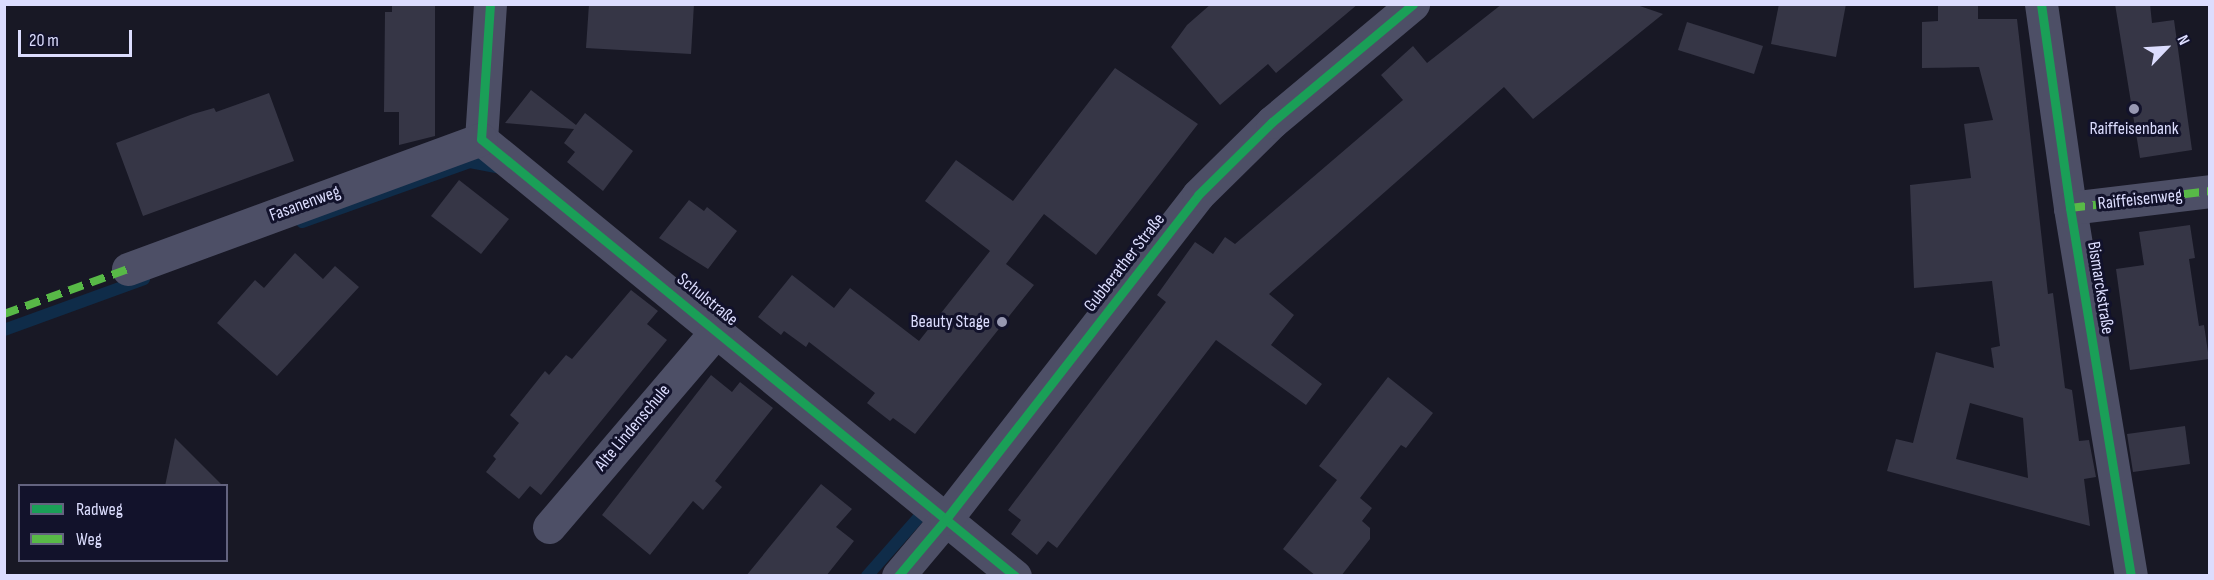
<!DOCTYPE html>
<html>
<head>
<meta charset="utf-8">
<style>
	body { margin:0 }
	#map { position:relative; width:2214px; height:580px; overflow:hidden; background:#181825; font-family:"Sofia Sans Condensed",sans-serif }
	div>[style] { position:absolute }
	[style*='--x'] { left:calc(var(--x)*1px); top:calc(var(--y)*1px); width:calc(var(--w)*1px); rotate:calc(var(--a)*1deg) }
	.stream>* { height:12px; margin:-6px; padding:0 6px; transform-origin:6px; border-radius:6px; background:#0f2c49 }
	.building>* { inset:0; background:#363646 }
	.minor>* { height:33px; margin:-16.5px; padding:0 16.5px; transform-origin:16.5px; border-radius:16.5px; background:#4d4f66 }
	.quiet>* { height:8px; margin-top:-4px; transform-origin:0; background:repeating-linear-gradient(90deg,#58b947 0 15px,transparent 0 23px) }
	.cycleway>* { height:9px; margin:-4.5px; padding:0 4.5px; transform-origin:4.5px; border-radius:4.5px; background:#1a9f57 }
	.dots>* { width:16px; height:16px; translate:-50% -50%; box-sizing:border-box; border:3px solid #12122b; border-radius:50% }
	span { translate:-50% -50%; white-space:nowrap; text-align:center; line-height:1.15; -webkit-text-stroke:6px #12122b; paint-order:stroke }
	.poi-label { font-size:18px; color:#dcddfe }
	.right { translate:-100% -50%; text-align:right }
	.street-label { font-size:18px; color:#dcddfe }
	.frame { position:absolute; inset:0; border:6px solid #dcddfe; pointer-events:none }
	.legend { position:absolute; left:18px; top:484px; width:210px; height:78px; box-sizing:border-box; background:#12122b; border:2px solid #63637f; margin:0; padding:8px 10px; list-style:none; font-size:18px; color:#dcddfe }
	.legend li { display:flex; align-items:center; gap:12px; height:30px }
	.legend b { width:30px; border:2px solid #63637f }
	.north { position:absolute; left:2136px; top:18px; width:60px; height:60px; -webkit-text-stroke:4px #12122b; paint-order:stroke; rotate:65deg; font-size:16px; font-weight:700; line-height:24px; text-align:center; color:#dcddfe }
	.north::after { content:''; display:block; margin:auto; width:21px; height:27px; background:#dcddfe; clip-path:polygon(50% 0,100% 100%,50% 72%,0 100%) }
	.scale { position:absolute; left:18px; top:30px; width:114px; height:27px; box-sizing:border-box; border:3px solid #dcddfe; border-top:0; padding-left:8px; font-size:18px; line-height:21px; white-space:nowrap; color:#dcddfe; -webkit-text-stroke:4px #12122b; paint-order:stroke }
</style>
</head>
<body>
<div id="map">
	<div class="stream">
		<div style="--x:302;--y:222;--w:178;--a:-19.7"></div>
		<div style="--x:470;--y:162;--w:32;--a:11"></div>
		<div style="--x:4;--y:330;--w:149;--a:-20"></div>
		<div style="--x:867;--y:576;--w:89;--a:-48.6"></div>
	</div>
	<div class="building">
		<div style="clip-path:polygon(392px 4px,435px 4px,435px 136px,399px 145px,399px 112px,384px 112px,385px 12px,392px 12px)"></div>
		<div style="clip-path:polygon(589px 4px,694px 4px,691px 54px,586px 48px)"></div>
		<div style="clip-path:polygon(1211px 4px,1358px 4px,1276px 73px,1268px 64px,1220px 105px,1171px 47px,1187px 25px)"></div>
		<div style="clip-path:polygon(1502px 4px,1634px 4px,1663px 14px,1533px 119px,1504px 87px,1269px 294px,1294px 315px,1271px 345px,1322px 384px,1306px 405px,1216px 340px,1057px 548px,1048px 541px,1037px 555px,1011px 534px,1021px 520px,1008px 510px,1166px 302px,1157px 295px,1195px 242px,1213px 254px,1225px 237px,1235px 244px,1403px 100px,1381px 75px,1413px 46px,1427px 63px)"></div>
		<div style="clip-path:polygon(1779px 4px,1846px 4px,1836px 57px,1771px 44px)"></div>
		<div style="clip-path:polygon(evenodd,1938px 4px,1978px 4px,1978px 19px,2017px 19px,2048px 294px,2053px 293px,2065px 388px,2072px 390px,2079px 441px,2089px 440px,2096px 477px,2084px 479px,2090px 526px,1887px 471px,1896px 439px,1913px 443px,1936px 352px,1994px 368px,1991px 348px,2000px 346px,1992px 281px,1914px 288px,1910px 185px,1971px 178px,1964px 124px,1993px 120px,1979px 67px,1922px 68px,1922px 22px,1938px 21px,1938px 4px,1970px 403px,2023px 418px,2028px 478px,1956px 459px,1970px 403px)"></div>
		<div style="clip-path:polygon(2115px 4px,2150px 4px,2152px 23px,2174px 20px,2192px 150px,2140px 158px)"></div>
		<div style="clip-path:polygon(1687px 22px,1763px 46px,1754px 74px,1678px 50px)"></div>
		<div style="clip-path:polygon(1115px 68px,1198px 124px,1096px 255px,1044px 214px,1006px 264px,1034px 285px,915px 434px,893px 418px,890px 421px,867px 403px,875px 393px,809px 342px,806px 347px,784px 331px,781px 335px,758px 317px,792px 275px,834px 308px,850px 288px,919px 341px,990px 251px,925px 201px,956px 160px,1013px 201px)"></div>
		<div style="clip-path:polygon(531px 90px,576px 125px,585px 113px,633px 151px,603px 191px,567px 162px,575px 152px,564px 143px,574px 129px,505px 123px)"></div>
		<div style="clip-path:polygon(269px 93px,294px 161px,143px 216px,116px 143px,193px 114px,214px 108px,216px 112px)"></div>
		<div style="clip-path:polygon(459px 180px,509px 219px,481px 254px,431px 216px)"></div>
		<div style="clip-path:polygon(689px 200px,704px 211px,707px 207px,737px 231px,708px 269px,659px 238px)"></div>
		<div style="clip-path:polygon(2190px 225px,2195px 258px,2189px 259px,2199px 326px,2204px 325px,2209px 359px,2130px 370px,2116px 269px,2144px 265px,2139px 232px)"></div>
		<div style="clip-path:polygon(295px 253px,323px 279px,335px 266px,359px 287px,277px 376px,217px 323px,255px 280px,264px 288px)"></div>
		<div style="clip-path:polygon(631px 290px,658px 311px,647px 324px,667px 340px,541px 495px,530px 486px,519px 499px,486px 472px,496px 459px,493px 456px,519px 423px,510px 415px,545px 371px,549px 375px,566px 355px,572px 359px)"></div>
		<div style="clip-path:polygon(711px 375px,732px 392px,740px 382px,773px 408px,715px 481px,722px 487px,703px 510px,693px 501px,650px 555px,602px 515px)"></div>
		<div style="clip-path:polygon(1388px 377px,1433px 413px,1406px 448px,1401px 445px,1360px 498px,1372px 508px,1362px 521px,1370px 528px,1370px 539px,1341px 576px,1316px 576px,1283px 549px,1337px 480px,1319px 466px)"></div>
		<div style="clip-path:polygon(2185px 426px,2190px 464px,2133px 472px,2127px 434px)"></div>
		<div style="clip-path:polygon(175px 438px,223px 486px,165px 486px)"></div>
		<div style="clip-path:polygon(821px 484px,852px 509px,836px 527px,854px 541px,826px 576px,746px 576px)"></div>
	</div>
	<div class="minor">
		<div style="--x:490;--y:4;--w:135;--a:93.8"></div>
		<div style="--x:481;--y:139;--w:690;--a:39.3"></div>
		<div style="--x:2041;--y:4;--w:206;--a:81.9"></div>
		<div style="--x:2070;--y:208;--w:373;--a:80.6"></div>
		<div style="--x:2070;--y:208;--w:141;--a:-6.9"></div>
		<div style="--x:128;--y:269;--w:376;--a:-20.2"></div>
		<div style="--x:549;--y:527;--w:260;--a:-49.5"></div>
		<div style="--x:898;--y:576;--w:75;--a:-49.9"></div>
		<div style="--x:946;--y:519;--w:410;--a:-52.1"></div>
		<div style="--x:1198;--y:195;--w:104;--a:-44.6"></div>
		<div style="--x:1272;--y:122;--w:184;--a:-39.9"></div>
	</div>
	<div class="quiet">
		<div style="--x:2070;--y:208;--w:141;--a:-6.9"></div>
		<div style="--x:4;--y:314;--w:132;--a:-19.9"></div>
	</div>
	<div class="cycleway">
		<div style="--x:490;--y:4;--w:135;--a:93.8"></div>
		<div style="--x:481;--y:139;--w:690;--a:39.3"></div>
		<div style="--x:2041;--y:4;--w:206;--a:81.9"></div>
		<div style="--x:2070;--y:208;--w:373;--a:80.6"></div>
		<div style="--x:898;--y:576;--w:75;--a:-49.9"></div>
		<div style="--x:946;--y:519;--w:410;--a:-52.1"></div>
		<div style="--x:1198;--y:195;--w:104;--a:-44.6"></div>
		<div style="--x:1272;--y:122;--w:184;--a:-39.9"></div>
	</div>
	<div class="dots">
		<div style="left:2134px;top:109px;background:#9798b2"></div>
		<div style="left:1002px;top:322px;background:#9798b2"></div>
	</div>
	<div class="poi-label">
		<span style="left:2134px;top:129px">Raiffeisenbank</span>
		<span class="right" style="left:990px;top:322px">Beauty Stage</span>
	</div>
	<div class="street-label">
		<span style="left:2140px;top:200px;rotate:-6deg">Raiffeisenweg</span>
		<span style="left:305px;top:204px;rotate:-20deg">Fasanenweg</span>
		<span style="left:1125px;top:263px;rotate:-52deg">Gubberather Straße</span>
		<span style="left:2100px;top:288px;rotate:81deg">Bismarckstraße</span>
		<span style="left:707px;top:300px;rotate:39deg">Schulstraße</span>
		<span style="left:633px;top:428px;rotate:-50deg">Alte Lindenschule</span>
	</div>
	<div class="frame"></div>
	<ul class="legend">
	<li><b style="height:8px;background:#1a9f57"></b>Radweg</li>
	<li><b style="height:8px;background:#58b947"></b>Weg</li>
	</ul>
	<div class="north">N</div>
	<div class="scale">20 m</div>
</div>
</body>
</html>
